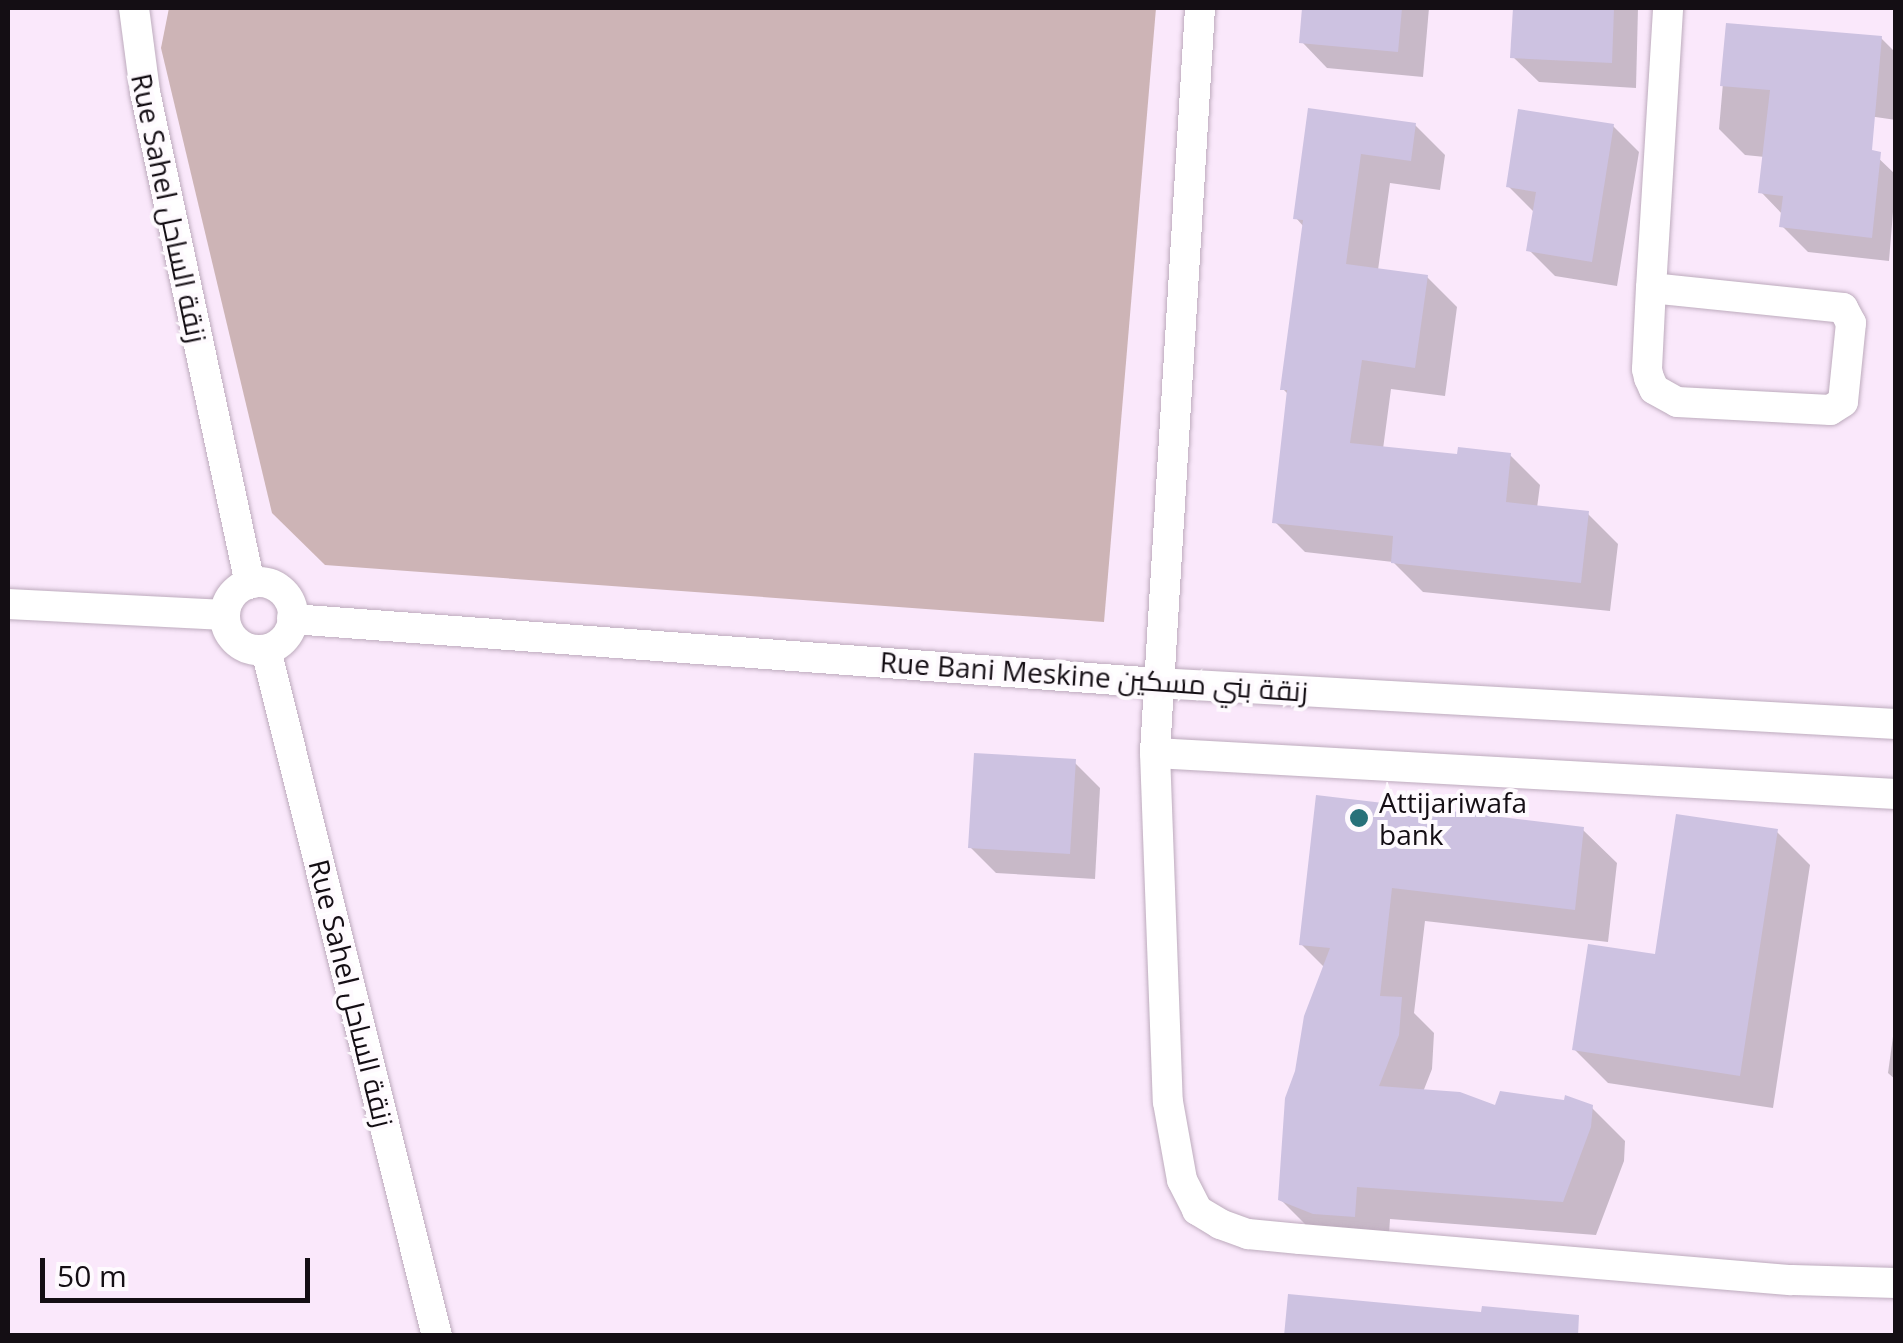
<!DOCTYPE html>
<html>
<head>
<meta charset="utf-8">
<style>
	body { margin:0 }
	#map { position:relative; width:1903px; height:1343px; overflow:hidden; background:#fae8fb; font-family:"Open Sans",Cairo,sans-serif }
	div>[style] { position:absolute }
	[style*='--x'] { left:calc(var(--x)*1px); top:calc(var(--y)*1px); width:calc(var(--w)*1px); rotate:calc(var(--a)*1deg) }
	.green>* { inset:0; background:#cdb4b6 }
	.shadow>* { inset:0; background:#0003 }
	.building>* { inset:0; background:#cdc2e1 }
	.roads { filter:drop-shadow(0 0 2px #bdabbd) drop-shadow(0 0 2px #bdabbd) }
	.minor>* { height:30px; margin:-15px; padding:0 15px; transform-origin:15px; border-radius:15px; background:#fff }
	.minor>.ring { margin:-15px; padding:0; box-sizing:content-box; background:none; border:30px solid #fff; border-radius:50% }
	.dots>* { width:28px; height:28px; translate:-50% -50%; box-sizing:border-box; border:5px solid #fefafe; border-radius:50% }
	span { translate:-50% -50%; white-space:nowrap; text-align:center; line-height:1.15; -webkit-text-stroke:8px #fefafe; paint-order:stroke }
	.street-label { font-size:28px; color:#140e14 }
	.poi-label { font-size:28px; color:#140e14 }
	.left { translate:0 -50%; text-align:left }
	.frame { position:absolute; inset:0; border:10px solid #140e14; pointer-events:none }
	.scale { position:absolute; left:40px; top:1258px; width:270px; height:45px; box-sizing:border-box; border:5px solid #140e14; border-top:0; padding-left:12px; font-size:30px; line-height:35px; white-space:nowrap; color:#140e14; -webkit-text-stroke:8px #fefafe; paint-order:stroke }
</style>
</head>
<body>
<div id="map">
	<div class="green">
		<div style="clip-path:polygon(169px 8px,1156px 8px,1104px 622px,325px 565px,272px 513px,161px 48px)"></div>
	</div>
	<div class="shadow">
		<div style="clip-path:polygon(1305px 8px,1429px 8px,1423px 77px,1327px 68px,1302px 42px)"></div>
		<div style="clip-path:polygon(1515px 8px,1638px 8px,1636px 88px,1539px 82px,1513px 57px)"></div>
		<div style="clip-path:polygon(1728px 25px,1881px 38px,1896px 53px,1896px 120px,1772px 102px,1871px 151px,1896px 175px,1889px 261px,1808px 252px,1782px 226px,1783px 215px,1761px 192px,1765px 157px,1745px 155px,1719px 129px)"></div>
		<div style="clip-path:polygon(1310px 111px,1415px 125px,1445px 155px,1440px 190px,1390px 183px,1378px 270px,1427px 277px,1457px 307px,1445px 396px,1391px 389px,1383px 449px,1459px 457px,1510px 455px,1540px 485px,1537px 508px,1588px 514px,1618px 544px,1610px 611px,1423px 592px,1393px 562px,1305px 552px,1275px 522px,1289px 395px,1283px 389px,1304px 227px,1296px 218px)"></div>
		<div style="clip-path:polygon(1613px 126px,1639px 152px,1617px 286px,1555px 276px,1529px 250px,1535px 213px,1508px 186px)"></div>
		<div style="clip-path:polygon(1074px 762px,1100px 788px,1095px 879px,996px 873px,970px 847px)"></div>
		<div style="clip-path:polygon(1318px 798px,1583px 830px,1617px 863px,1608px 942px,1425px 921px,1414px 1013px,1434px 1033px,1432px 1069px,1423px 1092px,1496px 1108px,1591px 1107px,1625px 1141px,1624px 1161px,1596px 1235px,1390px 1219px,1388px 1249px,1314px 1233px,1280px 1199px,1325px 968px,1301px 944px)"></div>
		<div style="clip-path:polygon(1776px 831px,1810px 865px,1773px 1108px,1608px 1083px,1574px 1049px)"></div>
		<div style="clip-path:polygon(1896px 1015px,1896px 1080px,1888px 1073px)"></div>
	</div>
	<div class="building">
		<div style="clip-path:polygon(1302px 8px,1402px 8px,1398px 52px,1299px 43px)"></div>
		<div style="clip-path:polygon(1513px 8px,1614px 8px,1612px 63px,1510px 58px)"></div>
		<div style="clip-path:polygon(1726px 23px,1882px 36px,1872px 150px,1881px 152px,1872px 238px,1779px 227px,1783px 196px,1758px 193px,1770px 90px,1720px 86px)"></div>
		<div style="clip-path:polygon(1308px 108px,1416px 123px,1411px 161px,1361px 154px,1346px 264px,1428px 275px,1415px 368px,1362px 360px,1350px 443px,1457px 454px,1458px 447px,1511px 453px,1506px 502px,1589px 511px,1581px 583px,1391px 563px,1393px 536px,1272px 523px,1287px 390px,1280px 390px,1303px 220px,1293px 219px)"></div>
		<div style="clip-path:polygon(1518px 109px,1614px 124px,1592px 262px,1526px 251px,1536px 192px,1506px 187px)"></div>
		<div style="clip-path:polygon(974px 753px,1076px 759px,1070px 854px,968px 848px)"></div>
		<div style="clip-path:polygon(1316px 795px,1584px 827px,1575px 910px,1392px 888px,1380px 996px,1402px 997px,1399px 1035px,1379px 1086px,1460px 1092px,1495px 1105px,1500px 1091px,1564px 1100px,1565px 1095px,1593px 1105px,1591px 1127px,1563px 1202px,1357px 1187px,1355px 1217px,1313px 1214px,1278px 1200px,1285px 1098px,1295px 1071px,1304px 1016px,1330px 948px,1299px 945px)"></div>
		<div style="clip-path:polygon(1676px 814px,1778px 829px,1740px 1076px,1572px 1050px,1588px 944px,1655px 954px)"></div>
		<div style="clip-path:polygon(1288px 1294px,1481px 1312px,1482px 1306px,1579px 1315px,1578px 1336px,1284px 1336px)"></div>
	</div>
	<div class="roads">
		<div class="minor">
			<div style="--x:134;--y:8;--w:85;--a:82.5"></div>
			<div style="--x:145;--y:92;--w:503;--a:77.95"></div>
			<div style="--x:1200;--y:8;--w:746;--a:93.46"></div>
			<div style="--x:1155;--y:753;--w:349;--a:87.9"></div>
			<div style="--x:1168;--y:1102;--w:79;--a:79.8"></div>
			<div style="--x:1182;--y:1180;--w:34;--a:63"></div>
			<div style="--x:1197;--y:1210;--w:27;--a:31"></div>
			<div style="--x:1220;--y:1224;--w:30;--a:20"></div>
			<div style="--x:1248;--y:1234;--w:52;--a:5.5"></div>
			<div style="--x:1300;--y:1239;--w:493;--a:4.8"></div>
			<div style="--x:1791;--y:1280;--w:105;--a:1.6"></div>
			<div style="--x:1651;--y:288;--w:193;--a:5.9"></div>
			<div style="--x:1843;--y:308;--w:17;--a:62"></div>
			<div style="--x:1851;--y:323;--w:79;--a:95.8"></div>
			<div style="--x:1843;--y:402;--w:15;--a:148"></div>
			<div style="--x:1830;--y:410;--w:153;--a:-177"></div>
			<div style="--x:1677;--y:402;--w:26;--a:-151"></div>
			<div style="--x:1654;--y:389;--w:12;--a:-114"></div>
			<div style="--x:1649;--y:378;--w:9;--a:-103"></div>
			<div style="--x:1647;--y:369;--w:81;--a:-87.2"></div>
			<div style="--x:1651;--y:288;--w:281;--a:-86.5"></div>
			<div class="ring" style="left:225px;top:582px;width:38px;height:38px"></div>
			<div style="--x:8;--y:604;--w:217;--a:2.9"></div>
			<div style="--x:292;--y:619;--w:867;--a:4.23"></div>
			<div style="--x:1157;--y:683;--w:740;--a:3.18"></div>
			<div style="--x:266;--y:650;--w:707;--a:76"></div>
			<div style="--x:1155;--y:753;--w:742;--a:3.17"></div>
		</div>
	</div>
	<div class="dots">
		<div style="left:1359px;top:818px;background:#28717a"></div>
	</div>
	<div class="street-label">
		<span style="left:170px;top:208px;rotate:78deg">Rue Sahel زنقة الساحل</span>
		<span style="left:1094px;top:676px;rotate:4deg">Rue Bani Meskine زنقة بني مسكين</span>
		<span style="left:352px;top:993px;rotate:76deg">Rue Sahel زنقة الساحل</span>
	</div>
	<div class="poi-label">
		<span class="left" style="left:1379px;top:818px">Attijariwafa<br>bank</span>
	</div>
	<div class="frame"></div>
	<div class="scale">50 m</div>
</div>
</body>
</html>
